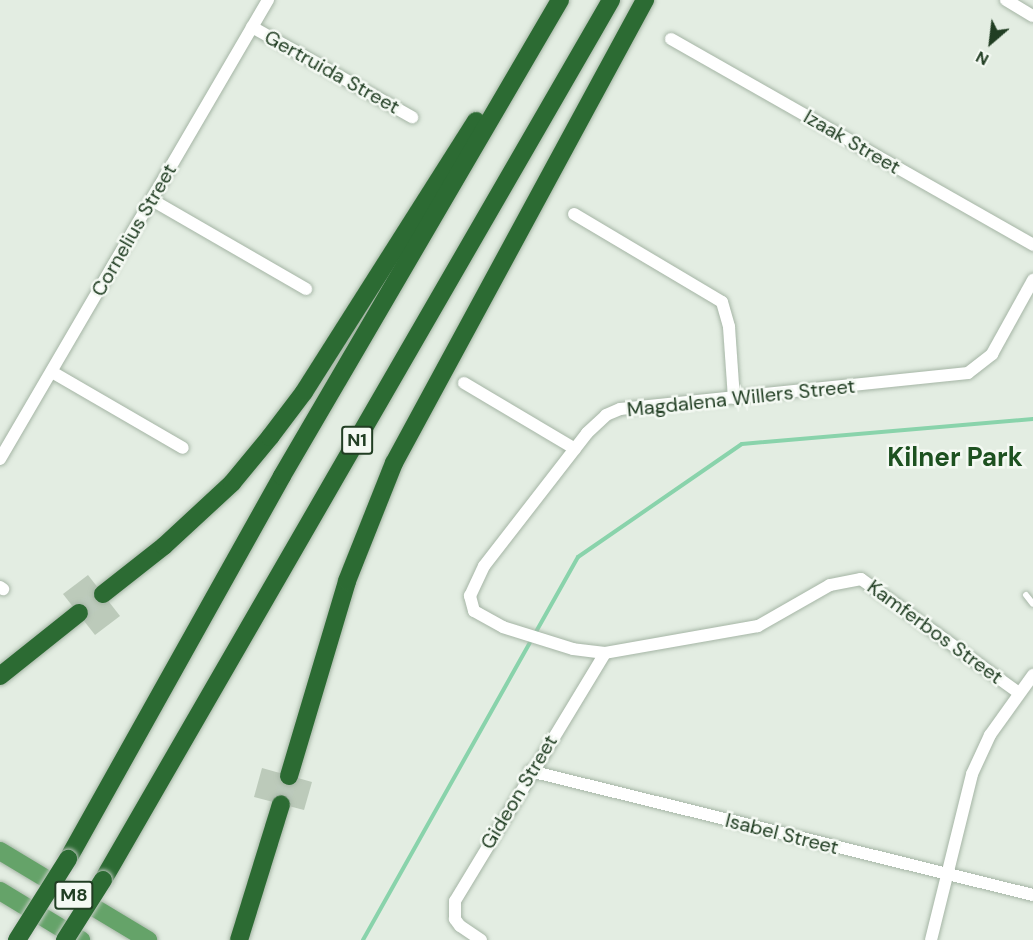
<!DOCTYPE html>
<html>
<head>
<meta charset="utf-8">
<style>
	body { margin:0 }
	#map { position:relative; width:1033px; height:940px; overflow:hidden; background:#e3ede2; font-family:"DM Sans",sans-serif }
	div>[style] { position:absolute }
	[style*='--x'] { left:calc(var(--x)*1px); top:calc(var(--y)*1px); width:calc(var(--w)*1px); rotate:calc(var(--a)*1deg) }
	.stream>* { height:4px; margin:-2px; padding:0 2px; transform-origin:2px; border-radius:2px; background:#89d3ab }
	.building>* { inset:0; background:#bccaba }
	.motorway-tunnel>* { height:18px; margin-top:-9px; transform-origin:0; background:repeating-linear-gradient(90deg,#bccabc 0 18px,transparent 0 27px) }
	.roads { filter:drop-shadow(0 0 2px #a5b5a5) drop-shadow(0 0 2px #a5b5a5) }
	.service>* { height:6px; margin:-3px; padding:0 3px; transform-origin:3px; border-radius:3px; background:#fff }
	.minor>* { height:12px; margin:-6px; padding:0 6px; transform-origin:6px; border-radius:6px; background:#fff }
	.primary>* { height:18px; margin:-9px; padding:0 9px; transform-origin:9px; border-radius:9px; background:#65a369 }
	.motorway>* { height:18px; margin:-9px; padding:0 9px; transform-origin:9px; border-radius:9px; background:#2c6b33 }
	.bridges { filter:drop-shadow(0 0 2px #c1c9c1) drop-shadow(0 0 2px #c1c9c1) }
	.motorway-bridge>* { height:18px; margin:-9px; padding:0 9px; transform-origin:9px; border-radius:9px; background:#2c6b33 }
	span { translate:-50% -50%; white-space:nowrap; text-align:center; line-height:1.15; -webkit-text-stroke:5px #f4f9f3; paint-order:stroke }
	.shield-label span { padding:2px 4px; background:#f4f9f3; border:2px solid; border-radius:4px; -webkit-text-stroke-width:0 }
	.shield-label { font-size:18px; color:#213e23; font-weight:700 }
	.street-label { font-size:20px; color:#213e23 }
	.district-label { font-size:26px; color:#1d5120; font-weight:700 }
	.north { position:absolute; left:961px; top:12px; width:60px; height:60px; -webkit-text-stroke:4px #f4f9f3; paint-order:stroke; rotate:208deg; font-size:16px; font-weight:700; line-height:24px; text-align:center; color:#213e23 }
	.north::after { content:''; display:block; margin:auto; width:21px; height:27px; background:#213e23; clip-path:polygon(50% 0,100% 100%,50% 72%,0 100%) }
</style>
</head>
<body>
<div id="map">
	<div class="stream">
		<div style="--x:363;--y:940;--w:439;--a:-60.7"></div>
		<div style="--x:578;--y:557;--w:199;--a:-34.6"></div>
		<div style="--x:742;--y:444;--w:292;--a:-4.9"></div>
	</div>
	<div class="building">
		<div style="clip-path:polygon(88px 575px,120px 616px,95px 635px,63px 594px)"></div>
		<div style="clip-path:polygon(262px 768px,312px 782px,304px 810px,254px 797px)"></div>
	</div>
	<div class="motorway-tunnel">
		<div style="--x:79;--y:613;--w:31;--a:-38"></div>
		<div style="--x:281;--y:804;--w:29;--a:-74"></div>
	</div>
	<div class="roads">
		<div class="service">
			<div style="--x:1026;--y:595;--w:11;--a:52"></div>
		</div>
		<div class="minor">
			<div style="--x:1006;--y:0;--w:31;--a:31"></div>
			<div style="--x:252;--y:27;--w:184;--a:29.4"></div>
			<div style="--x:671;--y:39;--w:417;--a:29.6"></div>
			<div style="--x:152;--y:200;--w:178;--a:30"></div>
			<div style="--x:574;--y:214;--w:172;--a:30.7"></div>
			<div style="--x:722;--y:302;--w:26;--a:74"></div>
			<div style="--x:729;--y:327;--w:71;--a:86"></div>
			<div style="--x:52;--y:372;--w:151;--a:30.1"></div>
			<div style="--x:464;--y:383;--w:129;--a:30.7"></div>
			<div style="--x:0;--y:459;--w:532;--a:-59.72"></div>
			<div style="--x:0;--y:587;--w:4;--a:34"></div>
			<div style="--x:1019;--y:693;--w:195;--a:-144.2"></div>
			<div style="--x:861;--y:579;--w:32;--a:169"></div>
			<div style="--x:830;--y:585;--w:83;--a:150.3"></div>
			<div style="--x:758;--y:626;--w:155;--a:170"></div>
			<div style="--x:605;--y:653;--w:32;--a:-173"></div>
			<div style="--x:573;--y:649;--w:73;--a:-162.6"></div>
			<div style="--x:503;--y:627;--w:33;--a:-151"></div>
			<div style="--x:474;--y:611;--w:16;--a:-105"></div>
			<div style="--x:470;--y:596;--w:33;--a:-65"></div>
			<div style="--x:484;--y:566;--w:168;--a:-52.2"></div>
			<div style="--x:587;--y:433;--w:26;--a:-43"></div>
			<div style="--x:606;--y:415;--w:15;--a:-23"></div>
			<div style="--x:620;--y:409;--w:350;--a:-5.9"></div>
			<div style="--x:968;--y:373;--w:31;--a:-38"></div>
			<div style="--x:992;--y:354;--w:85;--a:-61"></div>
			<div style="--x:530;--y:771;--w:518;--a:13.85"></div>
			<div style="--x:481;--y:940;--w:25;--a:-146"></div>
			<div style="--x:460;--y:926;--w:9;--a:-126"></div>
			<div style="--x:455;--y:919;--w:18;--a:-90"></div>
			<div style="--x:455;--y:901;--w:290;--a:-58.8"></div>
			<div style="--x:931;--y:940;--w:171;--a:-76.1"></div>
			<div style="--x:972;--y:774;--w:43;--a:-65.2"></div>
			<div style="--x:990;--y:735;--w:74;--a:-54.4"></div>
		</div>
		<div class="primary">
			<div style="--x:0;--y:851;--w:173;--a:31"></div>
			<div style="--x:0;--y:891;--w:95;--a:31.2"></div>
		</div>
		<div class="motorway">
			<div style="--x:103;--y:594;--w:78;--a:-38.2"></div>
			<div style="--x:164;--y:546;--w:93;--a:-42.8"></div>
			<div style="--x:232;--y:483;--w:60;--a:-50.4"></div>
			<div style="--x:270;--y:437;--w:56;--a:-52.9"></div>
			<div style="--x:304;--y:392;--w:321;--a:-57.6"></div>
			<div style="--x:0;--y:676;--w:101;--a:-38.6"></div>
			<div style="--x:289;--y:776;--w:203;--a:-73.4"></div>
			<div style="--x:347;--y:581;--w:127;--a:-68.3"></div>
			<div style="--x:394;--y:463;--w:527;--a:-61.54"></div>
			<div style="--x:68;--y:859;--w:439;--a:-60.8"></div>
			<div style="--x:282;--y:476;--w:551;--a:-59.71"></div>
			<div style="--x:103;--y:880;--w:1016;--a:-60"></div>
			<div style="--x:239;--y:940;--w:142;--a:-72.8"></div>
		</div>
	</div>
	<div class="bridges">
		<div class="motorway-bridge">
			<div style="--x:17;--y:940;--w:96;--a:-57.8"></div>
			<div style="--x:65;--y:940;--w:71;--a:-57.7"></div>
		</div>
	</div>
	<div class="shield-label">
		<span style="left:357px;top:440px">N1</span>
		<span style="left:74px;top:895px">M8</span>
	</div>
	<div class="street-label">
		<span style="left:332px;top:72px;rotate:29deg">Gertruida Street</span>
		<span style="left:852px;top:142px;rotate:30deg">Izaak Street</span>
		<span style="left:134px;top:230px;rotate:-60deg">Cornelius Street</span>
		<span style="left:741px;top:398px;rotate:-6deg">Magdalena Willers Street</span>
		<span style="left:935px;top:632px;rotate:36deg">Kamferbos Street</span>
		<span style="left:519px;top:792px;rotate:-59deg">Gideon Street</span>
		<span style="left:782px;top:834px;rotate:14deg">Isabel Street</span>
	</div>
	<div class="district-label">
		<span style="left:955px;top:458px">Kilner Park</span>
	</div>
	<div class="north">N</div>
</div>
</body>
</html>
